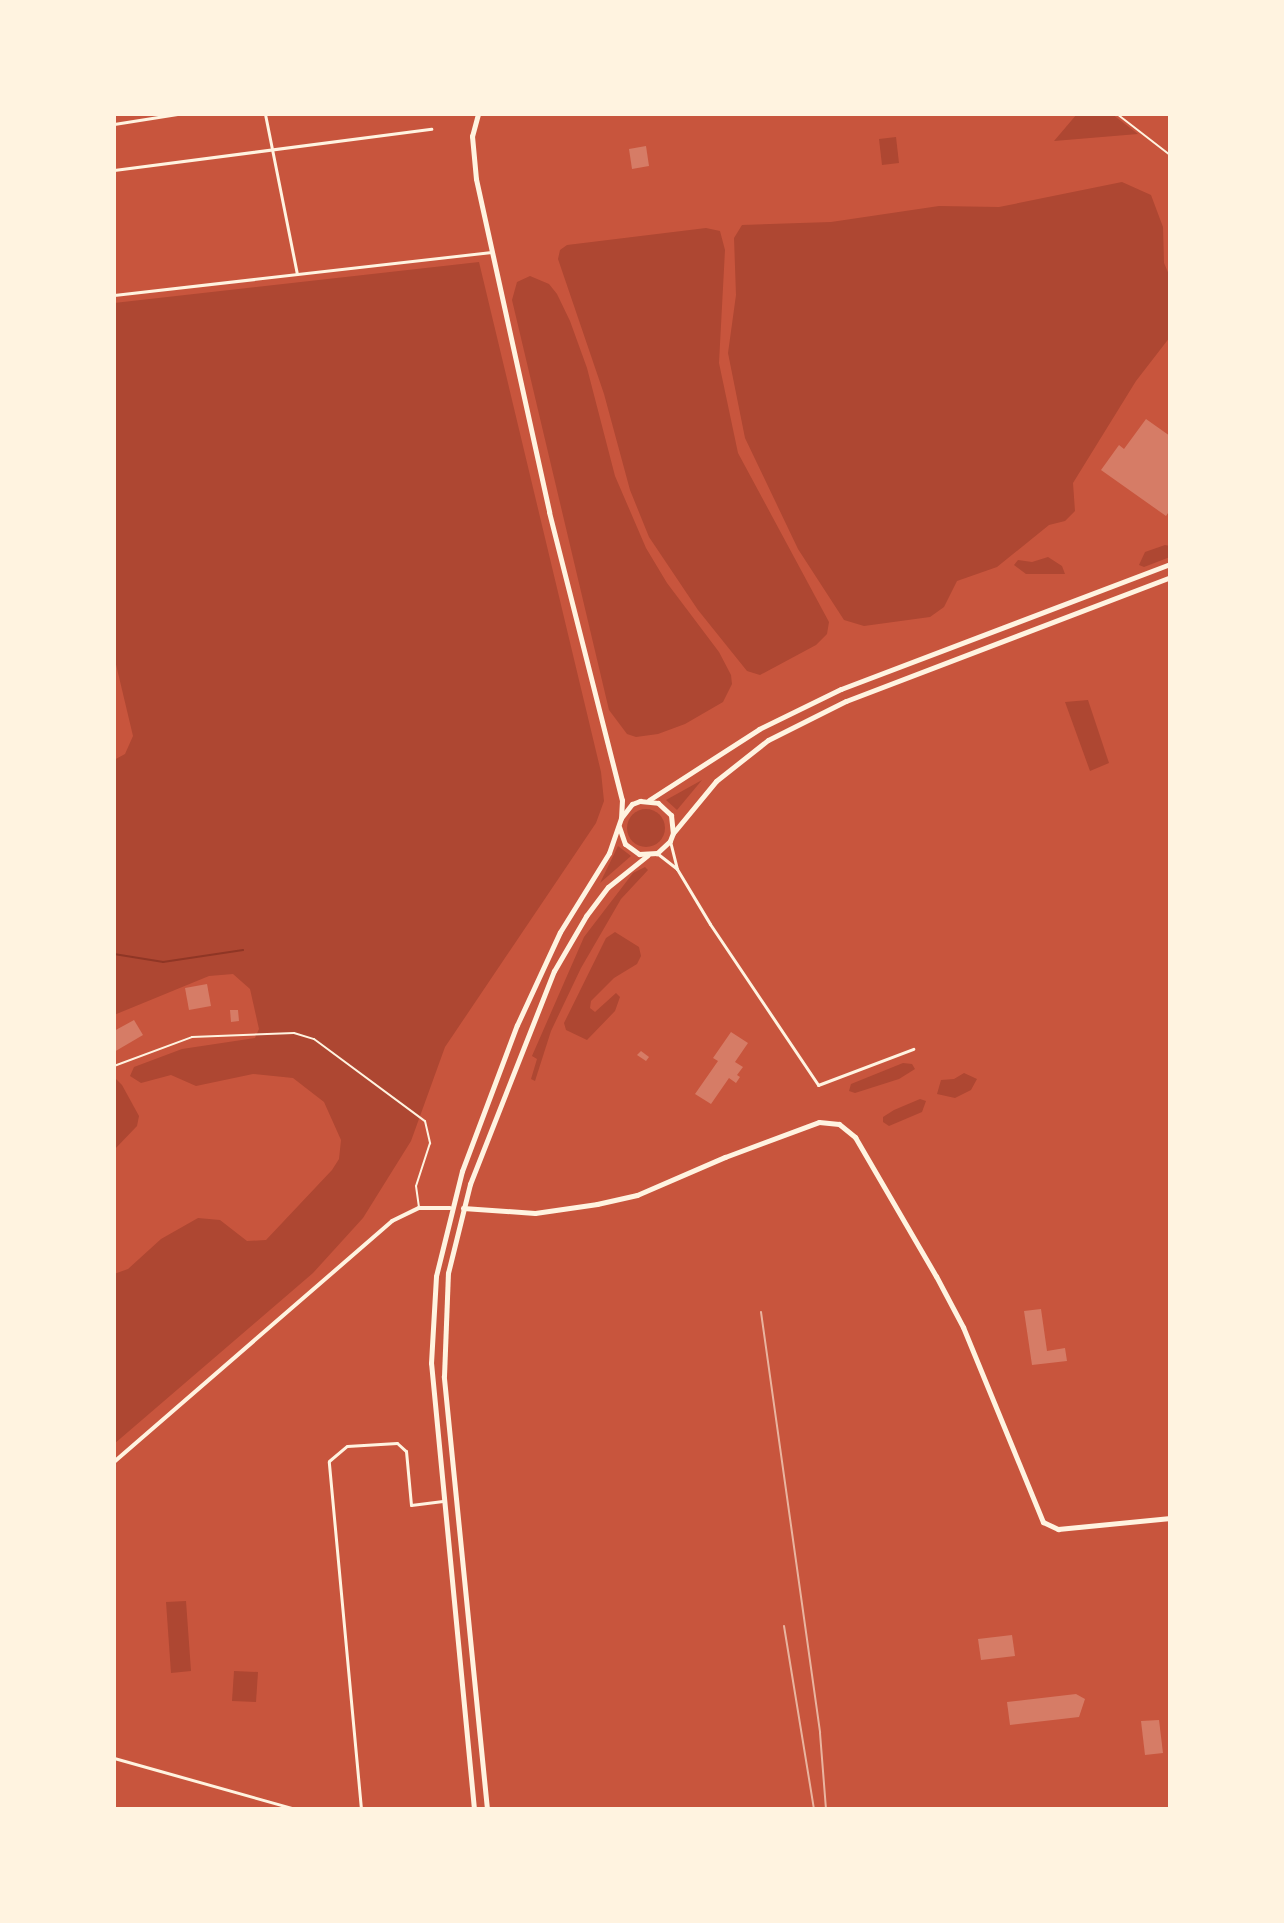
<!DOCTYPE html>
<html>
<head>
<meta charset="utf-8">
<style>
	body { margin:0 }
	#map { position:relative; width:1284px; height:1923px; overflow:hidden; background:#c8553d; font-family:Barlow,sans-serif }
	div>[style] { position:absolute }
	[style*='--x'] { left:calc(var(--x)*1px); top:calc(var(--y)*1px); width:calc(var(--w)*1px); rotate:calc(var(--a)*1deg) }
	.green>* { inset:0; background:#ae4732 }
	.round { border-radius:50% }
	.stream>* { height:2px; margin:-1px; padding:0 1px; transform-origin:1px; border-radius:1px; background:#8f3625 }
	.building>* { inset:0; background:#d67c66 }
	.service>* { height:2px; margin:-1px; padding:0 1px; transform-origin:1px; border-radius:1px; background:#fff3e0 }
	.pedestrian>* { height:2px; margin:-1px; padding:0 1px; transform-origin:1px; border-radius:1px; background:#fff3e0 }
	.minor>* { height:3px; margin:-1.5px; padding:0 1.5px; transform-origin:1.5px; border-radius:1.5px; background:#fff3e0 }
	.tertiary>* { height:4px; margin:-2px; padding:0 2px; transform-origin:2px; border-radius:2px; background:#fff3e0 }
	.secondary>* { height:5px; margin:-2.5px; padding:0 2.5px; transform-origin:2.5px; border-radius:2.5px; background:#fff3e0 }
	.primary>* { height:5px; margin:-2.5px; padding:0 2.5px; transform-origin:2.5px; border-radius:2.5px; background:#fff3e0 }
	.rail>* { height:2px; margin:-1px; padding:0 1px; transform-origin:1px; border-radius:1px; background:#e9b49f }
	span { translate:-50% -50%; white-space:nowrap; text-align:center; line-height:1.15; -webkit-text-stroke:6px #fff3e0; paint-order:stroke }
	.frame { position:absolute; inset:0; border:116px solid #fff3e0; pointer-events:none }
</style>
</head>
<body>
<div id="map">
	<div class="green">
		<div style="clip-path:polygon(1077px 114px,1112px 114px,1138px 134px,1054px 141px)"></div>
		<div style="clip-path:polygon(896px 137px,899px 163px,882px 165px,879px 139px)"></div>
		<div style="clip-path:polygon(1122px 182px,1151px 195px,1163px 227px,1164px 263px,1170px 277px,1170px 337px,1136px 381px,1073px 483px,1075px 511px,1065px 521px,1049px 525px,997px 567px,957px 581px,944px 607px,930px 617px,864px 626px,844px 620px,798px 549px,745px 438px,728px 353px,736px 295px,734px 238px,742px 225px,831px 222px,939px 206px,999px 207px)"></div>
		<div style="clip-path:polygon(706px 228px,720px 231px,725px 250px,719px 363px,738px 453px,829px 622px,827px 634px,816px 645px,760px 675px,747px 671px,698px 610px,649px 537px,630px 490px,604px 394px,558px 259px,560px 250px,567px 245px)"></div>
		<div style="clip-path:polygon(479px 262px,601px 772px,604px 801px,596px 823px,445px 1047px,411px 1141px,363px 1218px,313px 1273px,114px 1444px,114px 1274px,128px 1269px,161px 1239px,198px 1218px,220px 1220px,247px 1241px,266px 1240px,332px 1170px,339px 1159px,341px 1140px,324px 1102px,293px 1078px,253px 1074px,196px 1086px,171px 1075px,141px 1083px,130px 1076px,134px 1067px,182px 1049px,255px 1038px,259px 1029px,250px 989px,233px 974px,209px 976px,114px 1015px,114px 760px,125px 754px,133px 736px,114px 656px,114px 303px)"></div>
		<div style="clip-path:polygon(530px 276px,549px 284px,557px 294px,570px 321px,587px 368px,615px 476px,646px 548px,667px 583px,719px 652px,731px 675px,732px 684px,723px 702px,685px 724px,658px 734px,636px 737px,627px 734px,609px 710px,512px 300px,517px 282px)"></div>
		<div style="clip-path:polygon(1165px 545px,1170px 546px,1170px 557px,1144px 567px,1139px 565px,1145px 552px)"></div>
		<div style="clip-path:polygon(1048px 557px,1062px 566px,1065px 574px,1026px 574px,1014px 565px,1018px 560px,1032px 562px)"></div>
		<div style="clip-path:polygon(1088px 700px,1109px 763px,1090px 771px,1065px 702px)"></div>
		<div style="clip-path:polygon(702px 780px,677px 810px,666px 800px)"></div>
		<div class="round" style="left:627px;top:809px;width:38px;height:38px"></div>
		<div style="clip-path:polygon(618px 846px,631px 856px,600px 883px)"></div>
		<div style="clip-path:polygon(645px 867px,648px 870px,621px 899px,581px 968px,551px 1031px,535px 1081px,531px 1079px,537px 1059px,532px 1056px,584px 937px,633px 873px)"></div>
		<div style="clip-path:polygon(615px 932px,639px 947px,641px 956px,637px 964px,614px 978px,591px 1001px,590px 1008px,595px 1012px,616px 993px,620px 997px,615px 1011px,587px 1040px,566px 1030px,564px 1023px,606px 938px)"></div>
		<div style="clip-path:polygon(903px 1063px,912px 1064px,915px 1069px,899px 1079px,855px 1093px,849px 1091px,851px 1084px)"></div>
		<div style="clip-path:polygon(964px 1073px,977px 1079px,971px 1090px,955px 1098px,937px 1094px,941px 1080px,954px 1079px)"></div>
		<div style="clip-path:polygon(114px 1077px,122px 1085px,139px 1116px,137px 1126px,114px 1150px)"></div>
		<div style="clip-path:polygon(920px 1099px,926px 1101px,922px 1112px,889px 1126px,883px 1122px,883px 1117px,894px 1110px)"></div>
		<div style="clip-path:polygon(186px 1601px,191px 1671px,171px 1673px,166px 1602px)"></div>
		<div style="clip-path:polygon(234px 1671px,258px 1672px,256px 1702px,232px 1701px)"></div>
	</div>
	<div class="stream">
		<div style="--x:114;--y:954;--w:50;--a:9.3"></div>
		<div style="--x:163;--y:962;--w:81;--a:-8.5"></div>
	</div>
	<div class="building">
		<div style="clip-path:polygon(646px 146px,649px 166px,632px 169px,629px 149px)"></div>
		<div style="clip-path:polygon(1146px 419px,1170px 436px,1170px 510px,1166px 516px,1101px 470px,1119px 445px,1124px 449px)"></div>
		<div style="clip-path:polygon(207px 984px,211px 1006px,189px 1010px,185px 988px)"></div>
		<div style="clip-path:polygon(230px 1010px,238px 1010px,239px 1021px,231px 1022px)"></div>
		<div style="clip-path:polygon(134px 1020px,143px 1035px,114px 1052px,114px 1031px)"></div>
		<div style="clip-path:polygon(731px 1032px,748px 1043px,735px 1062px,743px 1067px,737px 1075px,740px 1077px,736px 1083px,729px 1078px,711px 1104px,695px 1094px,718px 1061px,713px 1058px)"></div>
		<div style="clip-path:polygon(641px 1051px,649px 1057px,646px 1061px,637px 1055px)"></div>
		<div style="clip-path:polygon(1041px 1309px,1047px 1351px,1065px 1348px,1067px 1361px,1032px 1365px,1024px 1311px)"></div>
		<div style="clip-path:polygon(1012px 1635px,1015px 1656px,981px 1660px,978px 1639px)"></div>
		<div style="clip-path:polygon(1076px 1694px,1085px 1699px,1079px 1717px,1010px 1725px,1007px 1702px)"></div>
		<div style="clip-path:polygon(1159px 1720px,1163px 1753px,1145px 1755px,1141px 1721px)"></div>
	</div>
	<div class="service">
		<div style="--x:114;--y:1066;--w:83;--a:-20.4"></div>
		<div style="--x:192;--y:1037;--w:102;--a:-2.2"></div>
		<div style="--x:294;--y:1033;--w:21;--a:17"></div>
		<div style="--x:314;--y:1039;--w:138;--a:36.5"></div>
		<div style="--x:425;--y:1121;--w:23;--a:77"></div>
		<div style="--x:430;--y:1143;--w:45;--a:108"></div>
		<div style="--x:416;--y:1186;--w:21;--a:82"></div>
	</div>
	<div class="pedestrian">
		<div style="--x:1117;--y:114;--w:67;--a:37.7"></div>
	</div>
	<div class="minor">
		<div style="--x:265;--y:114;--w:163;--a:78.7"></div>
		<div style="--x:114;--y:124;--w:64;--a:-9"></div>
		<div style="--x:114;--y:170;--w:320;--a:-7.4"></div>
		<div style="--x:114;--y:295;--w:380;--a:-6.5"></div>
		<div style="--x:670;--y:841;--w:29;--a:76"></div>
		<div style="--x:677;--y:869;--w:64;--a:59"></div>
		<div style="--x:710;--y:924;--w:194;--a:56.1"></div>
		<div style="--x:818;--y:1085;--w:102;--a:-20.8"></div>
		<div style="--x:658;--y:854;--w:24;--a:38"></div>
		<div style="--x:114;--y:1758;--w:188;--a:15.7"></div>
		<div style="--x:361;--y:1809;--w:349;--a:-95.3"></div>
		<div style="--x:329;--y:1461;--w:23;--a:-40"></div>
		<div style="--x:347;--y:1446;--w:50;--a:-3.4"></div>
		<div style="--x:397;--y:1443;--w:12;--a:42"></div>
		<div style="--x:406;--y:1451;--w:54;--a:84.7"></div>
		<div style="--x:411;--y:1505;--w:32;--a:-7"></div>
	</div>
	<div class="tertiary">
		<div style="--x:114;--y:1462;--w:368;--a:-40.9"></div>
		<div style="--x:392;--y:1221;--w:30;--a:-26"></div>
		<div style="--x:419;--y:1208;--w:31;--a:0"></div>
	</div>
	<div class="secondary">
		<div style="--x:478;--y:114;--w:23;--a:105"></div>
		<div style="--x:472;--y:136;--w:43;--a:84.7"></div>
		<div style="--x:476;--y:179;--w:341;--a:77.6"></div>
		<div style="--x:549;--y:512;--w:297;--a:75.8"></div>
		<div style="--x:622;--y:800;--w:18;--a:93"></div>
		<div style="--x:463;--y:1208;--w:72;--a:4"></div>
		<div style="--x:535;--y:1213;--w:63;--a:-8.3"></div>
		<div style="--x:597;--y:1204;--w:41;--a:-12.7"></div>
		<div style="--x:637;--y:1195;--w:96;--a:-23.4"></div>
		<div style="--x:725;--y:1157;--w:100;--a:-20.4"></div>
		<div style="--x:819;--y:1122;--w:20;--a:6"></div>
		<div style="--x:839;--y:1124;--w:21;--a:39"></div>
		<div style="--x:855;--y:1137;--w:161;--a:59.8"></div>
		<div style="--x:936;--y:1276;--w:58;--a:62.1"></div>
		<div style="--x:963;--y:1327;--w:211;--a:67.7"></div>
		<div style="--x:1043;--y:1522;--w:17;--a:25"></div>
		<div style="--x:1058;--y:1529;--w:113;--a:-5.6"></div>
	</div>
	<div class="primary">
		<div style="--x:649;--y:800;--w:131;--a:-32.8"></div>
		<div style="--x:759;--y:729;--w:91;--a:-26"></div>
		<div style="--x:841;--y:689;--w:352;--a:-20.8"></div>
		<div style="--x:674;--y:832;--w:66;--a:-50.5"></div>
		<div style="--x:716;--y:781;--w:66;--a:-38.3"></div>
		<div style="--x:768;--y:740;--w:87;--a:-26.6"></div>
		<div style="--x:846;--y:701;--w:347;--a:-20.9"></div>
		<div style="--x:474;--y:1809;--w:448;--a:-95.5"></div>
		<div style="--x:431;--y:1363;--w:87;--a:-86.7"></div>
		<div style="--x:436;--y:1276;--w:108;--a:-76.1"></div>
		<div style="--x:462;--y:1171;--w:156;--a:-69.4"></div>
		<div style="--x:517;--y:1025;--w:102;--a:-65.2"></div>
		<div style="--x:560;--y:932;--w:93;--a:-58.2"></div>
		<div style="--x:609;--y:853;--w:37;--a:-71"></div>
		<div style="--x:621;--y:818;--w:18;--a:-52"></div>
		<div style="--x:632;--y:804;--w:9;--a:-21"></div>
		<div style="--x:640;--y:801;--w:18;--a:6"></div>
		<div style="--x:658;--y:803;--w:18;--a:43"></div>
		<div style="--x:671;--y:815;--w:18;--a:84"></div>
		<div style="--x:673;--y:833;--w:9;--a:111"></div>
		<div style="--x:670;--y:841;--w:18;--a:137"></div>
		<div style="--x:657;--y:853;--w:18;--a:177"></div>
		<div style="--x:639;--y:854;--w:17;--a:-144"></div>
		<div style="--x:625;--y:844;--w:18;--a:-109"></div>
		<div style="--x:487;--y:1809;--w:435;--a:-95.7"></div>
		<div style="--x:444;--y:1376;--w:103;--a:-87.8"></div>
		<div style="--x:448;--y:1273;--w:92;--a:-76.1"></div>
		<div style="--x:470;--y:1184;--w:229;--a:-68.5"></div>
		<div style="--x:554;--y:971;--w:64;--a:-59.8"></div>
		<div style="--x:586;--y:916;--w:36;--a:-53"></div>
		<div style="--x:608;--y:887;--w:51;--a:-38.7"></div>
	</div>
	<div class="rail">
		<div style="--x:761;--y:1312;--w:425;--a:82"></div>
		<div style="--x:820;--y:1733;--w:76;--a:85.5"></div>
		<div style="--x:784;--y:1626;--w:185;--a:80.7"></div>
	</div>
	<div class="frame"></div>
</div>
</body>
</html>
